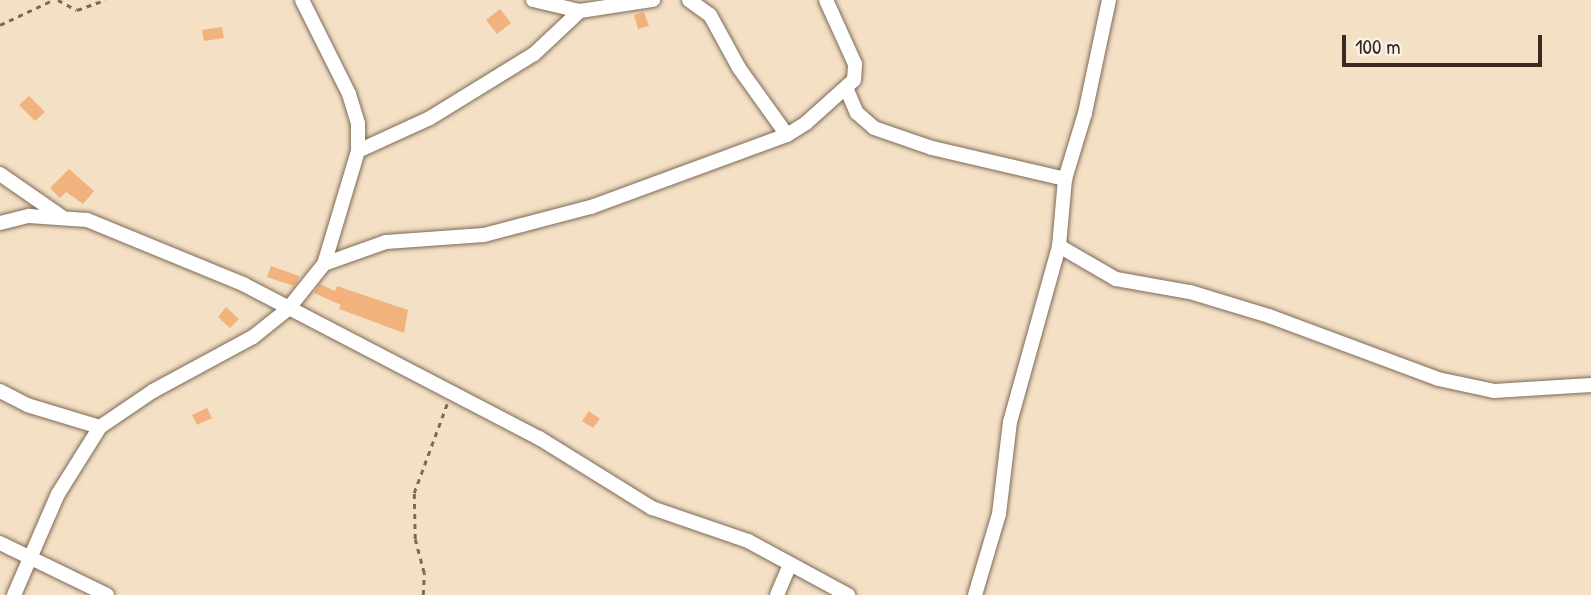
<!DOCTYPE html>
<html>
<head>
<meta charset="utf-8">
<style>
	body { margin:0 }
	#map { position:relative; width:1591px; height:595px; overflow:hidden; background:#f4e0c5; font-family:"Patrick Hand",sans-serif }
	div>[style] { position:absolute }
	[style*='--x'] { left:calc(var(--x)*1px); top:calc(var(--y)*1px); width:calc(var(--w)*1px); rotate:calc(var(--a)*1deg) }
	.building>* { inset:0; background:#f1b27e }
	.path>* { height:2.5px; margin-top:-1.25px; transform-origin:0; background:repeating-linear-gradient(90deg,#7c6a58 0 5px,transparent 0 10px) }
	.roads { filter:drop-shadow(0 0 2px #7c6a58) drop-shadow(0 0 2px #7c6a58) }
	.minor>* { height:14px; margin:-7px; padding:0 7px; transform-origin:7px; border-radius:7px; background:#fff }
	span { translate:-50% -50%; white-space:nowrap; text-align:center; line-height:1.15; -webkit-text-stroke:5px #f7f3e8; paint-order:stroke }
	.scale { position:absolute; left:1342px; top:35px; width:200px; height:32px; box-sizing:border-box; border:4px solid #3b2a1e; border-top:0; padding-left:9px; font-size:21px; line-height:24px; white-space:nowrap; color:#3b2a1e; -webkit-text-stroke:5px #f7f3e8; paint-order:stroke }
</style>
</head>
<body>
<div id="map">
	<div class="building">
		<div style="clip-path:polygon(500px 9px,511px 23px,497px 34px,486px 20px)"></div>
		<div style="clip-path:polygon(644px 12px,649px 26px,638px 29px,634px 15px)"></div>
		<div style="clip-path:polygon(222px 27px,224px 38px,204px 41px,202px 30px)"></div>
		<div style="clip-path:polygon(29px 96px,45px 112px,35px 121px,19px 105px)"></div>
		<div style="clip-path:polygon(69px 169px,94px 191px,83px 204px,66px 192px,60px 198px,50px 188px)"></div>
		<div style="clip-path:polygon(271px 266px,299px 276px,297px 282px,294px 286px,267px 277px)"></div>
		<div style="clip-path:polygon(320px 284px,335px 291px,337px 286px,408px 310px,404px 333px,339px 309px,341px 305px,314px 293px)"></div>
		<div style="clip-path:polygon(226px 307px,239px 319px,230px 328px,218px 317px)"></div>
		<div style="clip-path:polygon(207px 408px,212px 418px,197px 425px,192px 415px)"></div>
		<div style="clip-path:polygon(589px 411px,600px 419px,593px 428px,582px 421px)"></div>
	</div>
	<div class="path">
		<div style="--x:58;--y:0;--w:21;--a:28"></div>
		<div style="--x:77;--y:10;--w:30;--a:-20"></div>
		<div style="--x:0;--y:25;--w:59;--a:-25.3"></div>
		<div style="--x:423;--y:595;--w:22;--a:-87"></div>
		<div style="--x:424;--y:573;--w:35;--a:-105"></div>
		<div style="--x:415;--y:539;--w:46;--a:-91.2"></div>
		<div style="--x:414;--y:493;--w:95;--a:-69.7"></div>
	</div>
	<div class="roads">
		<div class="minor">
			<div style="--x:302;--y:0;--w:105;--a:63.4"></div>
			<div style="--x:349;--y:94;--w:31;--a:73"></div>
			<div style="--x:358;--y:124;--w:27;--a:90"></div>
			<div style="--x:358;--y:151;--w:118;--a:106.7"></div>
			<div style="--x:533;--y:0;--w:48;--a:13.2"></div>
			<div style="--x:580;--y:11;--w:74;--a:-8.6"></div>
			<div style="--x:689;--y:0;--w:26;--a:36"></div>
			<div style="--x:710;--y:15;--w:60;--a:61.3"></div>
			<div style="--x:739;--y:68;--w:82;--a:54.4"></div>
			<div style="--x:847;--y:90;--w:25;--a:67"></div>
			<div style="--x:857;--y:113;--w:23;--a:41"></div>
			<div style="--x:874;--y:128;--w:61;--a:19"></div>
			<div style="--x:932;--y:148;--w:137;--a:13.1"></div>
			<div style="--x:358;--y:151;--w:79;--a:-24.6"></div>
			<div style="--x:430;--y:118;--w:122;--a:-31.6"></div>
			<div style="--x:534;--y:54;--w:63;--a:-43.1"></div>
			<div style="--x:0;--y:174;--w:75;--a:34.7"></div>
			<div style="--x:0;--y:223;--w:30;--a:-14"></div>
			<div style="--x:29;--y:216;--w:58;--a:3.9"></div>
			<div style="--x:87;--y:220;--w:169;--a:22.3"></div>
			<div style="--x:243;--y:284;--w:334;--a:27.5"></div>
			<div style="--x:539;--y:438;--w:133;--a:31.8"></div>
			<div style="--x:652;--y:508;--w:102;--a:19"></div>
			<div style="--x:748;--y:541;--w:114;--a:28.4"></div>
			<div style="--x:1059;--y:246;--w:66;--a:30.1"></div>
			<div style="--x:1116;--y:279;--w:75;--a:10"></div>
			<div style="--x:1190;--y:292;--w:83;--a:16.9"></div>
			<div style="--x:1269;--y:316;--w:180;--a:20.4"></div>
			<div style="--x:1438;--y:379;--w:57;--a:12.1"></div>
			<div style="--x:1494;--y:391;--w:97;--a:-3.5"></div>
			<div style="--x:0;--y:391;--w:30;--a:27"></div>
			<div style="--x:27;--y:405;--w:76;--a:16.8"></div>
			<div style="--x:0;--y:543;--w:119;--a:25.9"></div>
			<div style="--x:14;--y:595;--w:110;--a:-66.5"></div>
			<div style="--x:58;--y:494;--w:79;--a:-57.9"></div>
			<div style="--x:100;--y:427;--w:64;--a:-34.2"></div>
			<div style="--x:153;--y:391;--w:114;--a:-28.4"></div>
			<div style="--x:253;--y:337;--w:45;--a:-38.7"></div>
			<div style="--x:288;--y:309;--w:58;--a:-51.3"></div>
			<div style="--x:324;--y:264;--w:66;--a:-19.5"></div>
			<div style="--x:386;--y:242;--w:98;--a:-4.1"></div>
			<div style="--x:484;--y:235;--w:111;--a:-14.7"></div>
			<div style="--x:591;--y:207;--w:209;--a:-20.2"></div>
			<div style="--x:787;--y:135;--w:22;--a:-32"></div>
			<div style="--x:806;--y:123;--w:64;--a:-41.9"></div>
			<div style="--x:854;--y:80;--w:16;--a:-86"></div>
			<div style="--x:855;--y:64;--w:70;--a:-114.4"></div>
			<div style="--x:777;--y:595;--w:33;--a:-67"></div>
			<div style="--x:975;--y:595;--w:84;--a:-73.5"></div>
			<div style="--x:999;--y:514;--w:93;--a:-83.2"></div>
			<div style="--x:1010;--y:422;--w:183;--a:-74.4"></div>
			<div style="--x:1059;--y:246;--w:67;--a:-84.9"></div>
			<div style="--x:1065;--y:179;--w:69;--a:-73.1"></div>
			<div style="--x:1085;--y:113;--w:116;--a:-78"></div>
		</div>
	</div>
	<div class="scale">100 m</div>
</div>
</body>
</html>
